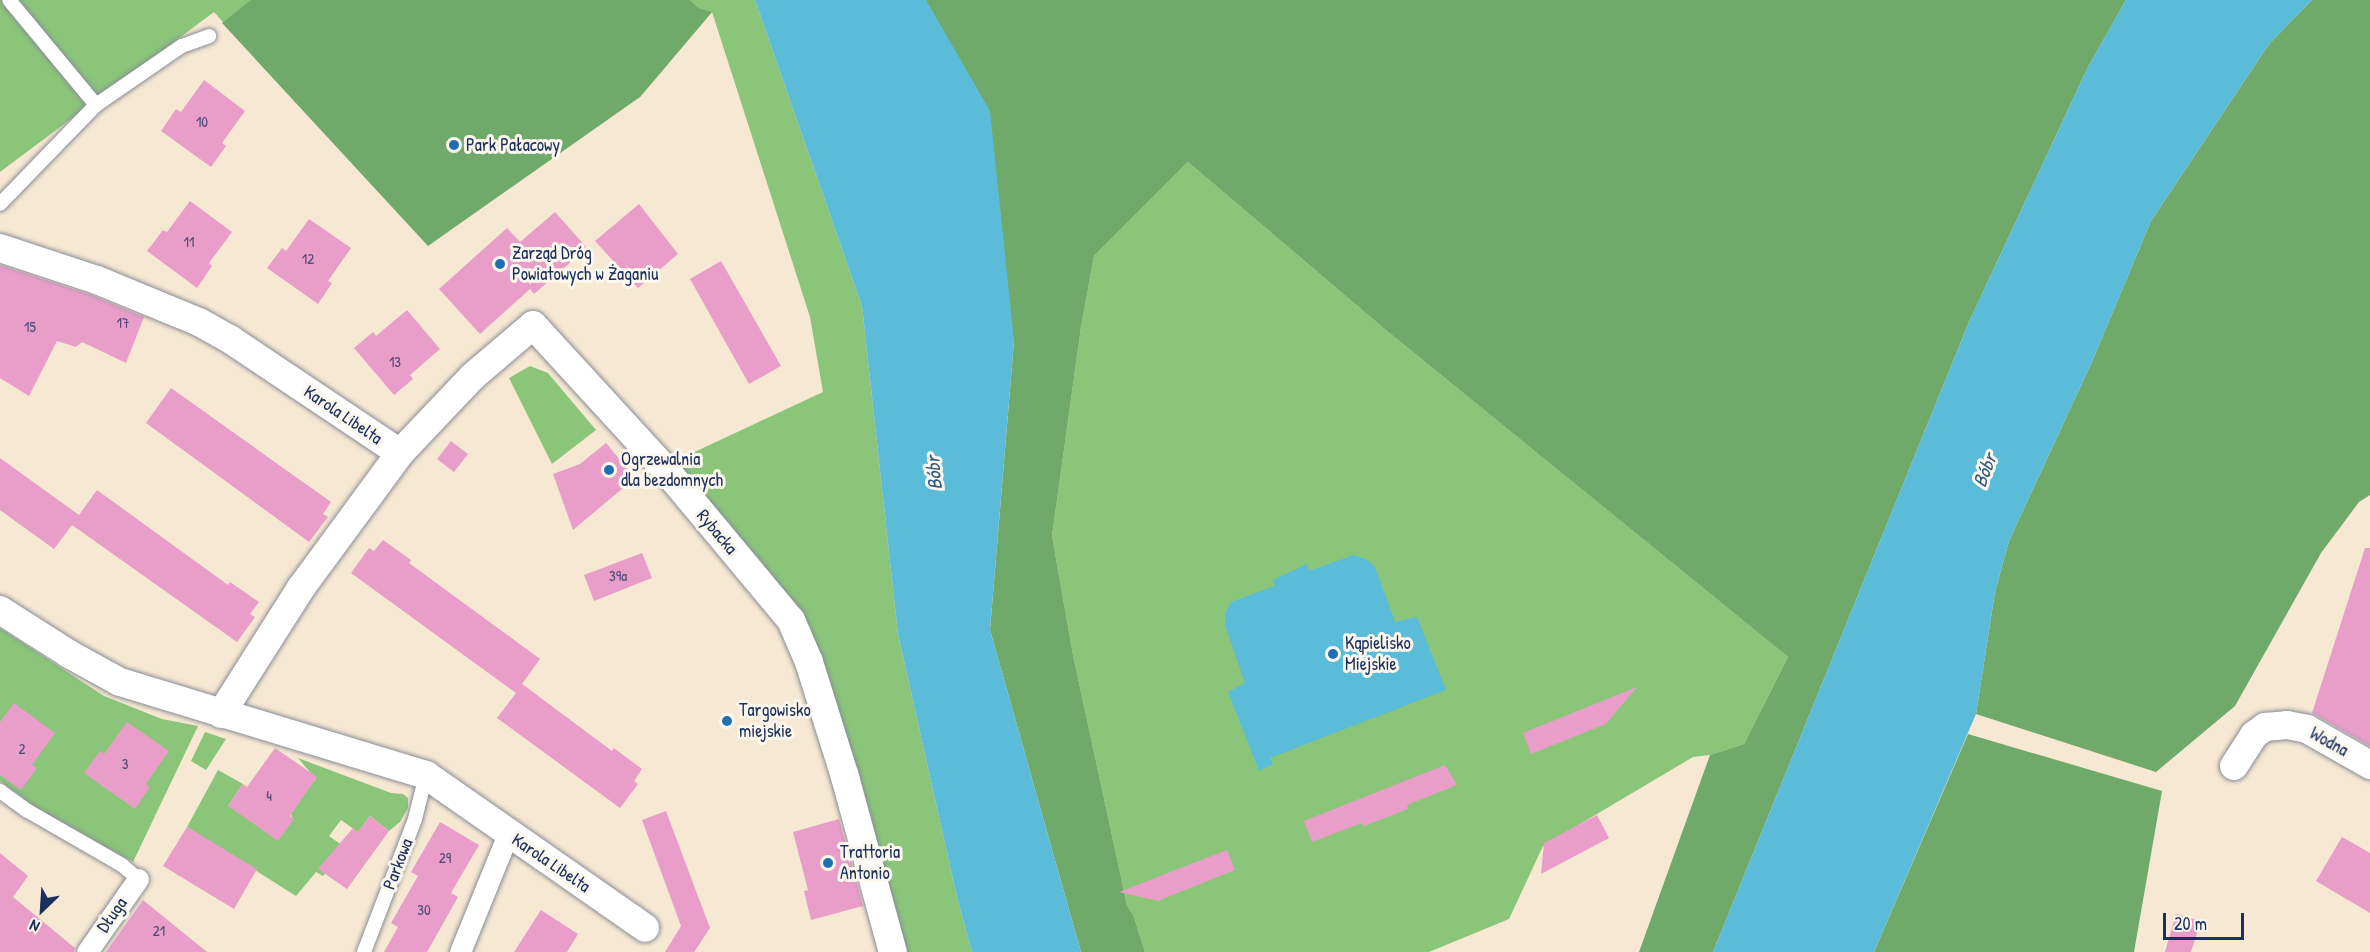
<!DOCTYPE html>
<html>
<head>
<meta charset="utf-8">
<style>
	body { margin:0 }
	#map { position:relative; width:2370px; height:952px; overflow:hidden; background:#f6e8d2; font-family:"Patrick Hand",sans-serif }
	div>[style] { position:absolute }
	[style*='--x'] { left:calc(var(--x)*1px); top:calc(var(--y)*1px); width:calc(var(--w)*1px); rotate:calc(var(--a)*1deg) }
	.green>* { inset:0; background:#8bc57a }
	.forest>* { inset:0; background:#70aa6a }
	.water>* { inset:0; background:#5bbcda }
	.building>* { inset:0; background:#e89ec9 }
	.roads { filter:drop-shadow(0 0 2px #888c98) drop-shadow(0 0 2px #888c98) }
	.service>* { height:14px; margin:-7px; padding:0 7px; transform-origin:7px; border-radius:7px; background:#fff }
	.pedestrian>* { height:21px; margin:-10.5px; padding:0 10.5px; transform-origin:10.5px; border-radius:10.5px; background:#fff }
	.minor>* { height:28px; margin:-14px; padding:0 14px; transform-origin:14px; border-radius:14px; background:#fff }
	.dots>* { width:16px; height:16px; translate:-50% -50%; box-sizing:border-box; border:3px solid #fbf7ec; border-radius:50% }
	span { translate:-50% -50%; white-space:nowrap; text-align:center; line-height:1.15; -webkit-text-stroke:6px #fbf7ec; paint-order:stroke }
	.number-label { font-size:15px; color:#4e4b79 }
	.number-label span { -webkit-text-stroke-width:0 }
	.poi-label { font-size:18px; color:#1b2f5e }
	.left { translate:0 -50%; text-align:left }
	.street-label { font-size:18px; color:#1b2f5e }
	.water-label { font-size:20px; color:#2e5983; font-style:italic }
	.north { position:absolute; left:12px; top:880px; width:60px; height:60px; -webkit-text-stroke:4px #fbf7ec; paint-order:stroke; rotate:205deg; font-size:16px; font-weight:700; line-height:24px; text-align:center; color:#1b2f5e }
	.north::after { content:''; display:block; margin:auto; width:21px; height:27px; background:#1b2f5e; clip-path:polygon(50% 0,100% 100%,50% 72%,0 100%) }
	.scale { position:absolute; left:2163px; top:913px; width:81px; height:27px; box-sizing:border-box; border:3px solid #1b2f5e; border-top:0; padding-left:8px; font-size:18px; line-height:21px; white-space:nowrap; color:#1b2f5e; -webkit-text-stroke:4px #fbf7ec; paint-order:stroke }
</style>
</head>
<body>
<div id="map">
	<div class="green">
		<div style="clip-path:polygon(0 0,755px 0,862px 306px,898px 634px,957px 897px,972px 952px,901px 952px,818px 674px,671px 463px,823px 392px,810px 317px,712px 12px,640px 97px,232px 32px,214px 12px,0 172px)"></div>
		<div style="clip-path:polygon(1188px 162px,1387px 331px,1788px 657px,1744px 744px,1710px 755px,1693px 757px,1543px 846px,1509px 919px,1429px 952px,1145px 952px,1134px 917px,1127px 905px,1073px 655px,1052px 536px,1081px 327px,1094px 256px)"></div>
		<div style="clip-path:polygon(530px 366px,548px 373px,596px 430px,552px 464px,509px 378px)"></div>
		<div style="clip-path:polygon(0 628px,104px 696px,162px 719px,198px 726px,133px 862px,35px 807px,0 781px)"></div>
		<div style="clip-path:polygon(205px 732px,226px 739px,206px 770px,191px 761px)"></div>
		<div style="clip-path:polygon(298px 758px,391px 793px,403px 794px,408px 798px,408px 808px,400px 822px,389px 831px,370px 816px,358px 832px,341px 820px,329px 836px,346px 848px,323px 876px,316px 872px,296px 896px,187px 827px,218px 770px,243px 784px,228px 806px,292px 818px,290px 809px,316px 779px)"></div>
	</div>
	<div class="forest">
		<div style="clip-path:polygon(251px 0,690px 0,698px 8px,712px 12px,640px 97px,428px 246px,222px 23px)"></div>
		<div style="clip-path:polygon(926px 0,2126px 0,2087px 69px,1969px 322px,1713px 952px,1639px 952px,1710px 755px,1744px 744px,1788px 657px,1387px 331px,1188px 162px,1094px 256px,1081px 327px,1052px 536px,1073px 655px,1127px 905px,1134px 917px,1145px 952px,1081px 952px,990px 630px,1014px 341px)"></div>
		<div style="clip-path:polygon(2312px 0,2370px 0,2370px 495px,2359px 502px,2321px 553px,2235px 706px,2156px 772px,1976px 714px,1995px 592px,2009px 541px,2091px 364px,2151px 221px,2269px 44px)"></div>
		<div style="clip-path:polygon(1968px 734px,2162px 791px,2134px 952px,1874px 952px)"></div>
	</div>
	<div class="water">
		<div style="clip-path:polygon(755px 0,926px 0,990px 111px,1014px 341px,990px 630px,1081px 952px,972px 952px,957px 897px,898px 634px,862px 306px)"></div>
		<div style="clip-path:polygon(2126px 0,2312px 0,2269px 44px,2151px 221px,2091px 364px,2009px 541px,1995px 592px,1976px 714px,1874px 952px,1713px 952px,1969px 322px,2087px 69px)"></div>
		<div style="clip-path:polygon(1354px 555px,1367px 560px,1375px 567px,1395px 622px,1417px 617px,1446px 690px,1270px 758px,1273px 764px,1259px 771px,1228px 692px,1245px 683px,1225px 625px,1225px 614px,1231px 602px,1275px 586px,1273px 580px,1307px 564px,1309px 571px)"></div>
	</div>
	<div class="building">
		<div style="clip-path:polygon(204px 80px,245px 111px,222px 143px,226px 146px,211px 167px,161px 131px,176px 109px,181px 112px)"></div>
		<div style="clip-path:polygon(190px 201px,232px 232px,209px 263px,212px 266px,197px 288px,147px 251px,163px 230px,167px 232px)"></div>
		<div style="clip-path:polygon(639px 204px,678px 254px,638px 288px,595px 241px)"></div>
		<div style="clip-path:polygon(555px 212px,587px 248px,534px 294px,530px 289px,480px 334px,439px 289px,507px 228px,520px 242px)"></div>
		<div style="clip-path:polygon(309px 219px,351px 248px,328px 281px,332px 283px,318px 304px,267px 268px,282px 248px,286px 251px)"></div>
		<div style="clip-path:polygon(721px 261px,781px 366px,749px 384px,690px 279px)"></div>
		<div style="clip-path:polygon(0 265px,91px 295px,144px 317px,126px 363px,82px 342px,76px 347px,57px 341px,29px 396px,0 378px)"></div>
		<div style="clip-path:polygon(407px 310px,440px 349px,410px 375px,413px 379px,394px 395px,354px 348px,373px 332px,376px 336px)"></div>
		<div style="clip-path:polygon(171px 388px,331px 502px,323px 514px,328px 517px,309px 542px,146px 423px)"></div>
		<div style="clip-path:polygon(451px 441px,468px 454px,454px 472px,437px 459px)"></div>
		<div style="clip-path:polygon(606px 443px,635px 478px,573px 530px,553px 474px,580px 464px)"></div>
		<div style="clip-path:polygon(0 458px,79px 515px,97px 490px,228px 585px,230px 582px,259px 602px,250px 614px,255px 617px,237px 642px,72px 525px,54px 549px,0 510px)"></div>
		<div style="clip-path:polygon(383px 540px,411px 560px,409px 563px,540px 659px,522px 684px,612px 751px,614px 748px,642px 769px,634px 781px,638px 784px,620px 808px,497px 718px,516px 693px,351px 573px,369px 548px,374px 551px)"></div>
		<div style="clip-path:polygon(2365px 548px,2370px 548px,2370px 746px,2312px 713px)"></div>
		<div style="clip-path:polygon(642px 553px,652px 578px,594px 601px,584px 575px)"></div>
		<div style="clip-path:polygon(1637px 687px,1606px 724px,1531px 754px,1523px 733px)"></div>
		<div style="clip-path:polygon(14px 703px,55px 733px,32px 765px,37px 768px,21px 790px,0 775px,0 722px)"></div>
		<div style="clip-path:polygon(127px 722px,169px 751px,146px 784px,150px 787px,135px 809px,84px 773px,100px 751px,104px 754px)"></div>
		<div style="clip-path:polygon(275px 748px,317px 777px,290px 816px,294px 819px,278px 841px,228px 806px,243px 784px,247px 787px)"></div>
		<div style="clip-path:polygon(1445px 765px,1457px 785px,1407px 805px,1408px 809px,1364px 826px,1362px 823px,1312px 842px,1304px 821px)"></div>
		<div style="clip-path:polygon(666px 811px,710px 928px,694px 952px,665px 952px,681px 926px,642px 820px)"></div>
		<div style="clip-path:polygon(1597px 815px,1609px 838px,1541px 874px,1544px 843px)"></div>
		<div style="clip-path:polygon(370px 816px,389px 831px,347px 889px,318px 869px,353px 828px,358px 832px)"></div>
		<div style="clip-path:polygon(839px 819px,863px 906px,811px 920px,804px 891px,808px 890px,793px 832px)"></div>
		<div style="clip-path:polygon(440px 822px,479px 845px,451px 893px,458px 897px,427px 952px,384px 952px,398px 927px,391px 923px,418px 876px,411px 872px)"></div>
		<div style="clip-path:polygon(187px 827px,257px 869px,234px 909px,163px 866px)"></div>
		<div style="clip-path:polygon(2342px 837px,2370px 853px,2370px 913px,2316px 881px)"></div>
		<div style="clip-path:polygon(1227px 850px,1235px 870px,1158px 901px,1119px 892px)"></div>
		<div style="clip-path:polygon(0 853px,28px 876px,13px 897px,75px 948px,74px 952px,0 952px)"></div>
		<div style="clip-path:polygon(143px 900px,207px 952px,106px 952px)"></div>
		<div style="clip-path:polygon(541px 910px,578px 934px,567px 952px,514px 952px)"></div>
		<div style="clip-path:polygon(2176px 914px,2201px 921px,2191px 952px,2165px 952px)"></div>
	</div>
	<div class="roads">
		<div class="service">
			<div style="--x:96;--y:105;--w:104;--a:-34.5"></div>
			<div style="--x:182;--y:46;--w:29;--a:-20"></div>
			<div style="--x:0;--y:204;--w:138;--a:-45.9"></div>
			<div style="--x:96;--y:105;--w:136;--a:-129.6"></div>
			<div style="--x:0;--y:791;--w:34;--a:36"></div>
			<div style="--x:28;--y:811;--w:108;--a:29.9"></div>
			<div style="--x:122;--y:865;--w:21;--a:41"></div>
			<div style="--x:364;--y:952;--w:142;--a:-69"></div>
			<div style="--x:415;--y:819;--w:45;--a:-76"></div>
		</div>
		<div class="pedestrian">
			<div style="--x:87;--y:952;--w:89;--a:-55.1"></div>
			<div style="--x:460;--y:952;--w:127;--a:-67.9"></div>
		</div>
		<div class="minor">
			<div style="--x:0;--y:248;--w:102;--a:18.3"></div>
			<div style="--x:97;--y:280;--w:110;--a:22.4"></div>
			<div style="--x:199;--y:322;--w:37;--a:29"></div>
			<div style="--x:231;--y:340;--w:203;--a:33.8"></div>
			<div style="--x:0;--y:610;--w:82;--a:32.5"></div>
			<div style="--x:69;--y:654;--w:58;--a:28.8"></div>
			<div style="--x:120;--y:682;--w:320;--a:16.9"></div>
			<div style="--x:426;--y:775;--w:267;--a:34.9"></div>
			<div style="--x:221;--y:714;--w:149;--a:-57.6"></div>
			<div style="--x:301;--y:588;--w:167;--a:-53.7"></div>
			<div style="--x:400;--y:453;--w:105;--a:-46.5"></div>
			<div style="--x:472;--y:377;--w:80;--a:-40.4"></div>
			<div style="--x:533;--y:325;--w:195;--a:47.5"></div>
			<div style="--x:665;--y:469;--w:197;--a:50.2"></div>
			<div style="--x:791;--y:620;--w:46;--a:66.8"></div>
			<div style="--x:809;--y:662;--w:121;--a:72.6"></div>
			<div style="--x:845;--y:777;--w:181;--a:74.7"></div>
			<div style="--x:2234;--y:766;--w:37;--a:-57"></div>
			<div style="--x:2254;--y:735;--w:14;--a:-36"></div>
			<div style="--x:2265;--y:727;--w:22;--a:-5"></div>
			<div style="--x:2287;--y:725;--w:20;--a:11"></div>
			<div style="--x:2307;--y:729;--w:73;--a:29.7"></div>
		</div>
	</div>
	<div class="dots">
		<div style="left:454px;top:145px;background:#1f6fb2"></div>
		<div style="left:500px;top:264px;background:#1f6fb2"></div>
		<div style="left:609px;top:470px;background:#1f6fb2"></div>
		<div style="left:1333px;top:654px;background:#1f6fb2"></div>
		<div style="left:727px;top:721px;background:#1f6fb2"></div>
		<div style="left:828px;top:863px;background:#1f6fb2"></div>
	</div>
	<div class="number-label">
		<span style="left:202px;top:122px">10</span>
		<span style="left:189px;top:242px">11</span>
		<span style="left:308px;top:259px">12</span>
		<span style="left:123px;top:323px">17</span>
		<span style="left:30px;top:327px">15</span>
		<span style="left:395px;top:362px">13</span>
		<span style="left:618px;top:576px">39a</span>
		<span style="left:22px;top:749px">2</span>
		<span style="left:125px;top:764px">3</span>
		<span style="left:269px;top:796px">4</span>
		<span style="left:445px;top:858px">29</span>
		<span style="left:424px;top:910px">30</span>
		<span style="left:159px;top:931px">21</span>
	</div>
	<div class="poi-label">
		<span class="left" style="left:466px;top:145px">Park Pałacowy</span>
		<span class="left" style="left:512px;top:264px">Zarząd Dróg<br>Powiatowych w Żaganiu</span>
		<span class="left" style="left:621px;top:470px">Ogrzewalnia<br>dla bezdomnych</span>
		<span class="left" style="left:1345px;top:654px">Kąpielisko<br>Miejskie</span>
		<span class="left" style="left:739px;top:721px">Targowisko<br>miejskie</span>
		<span class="left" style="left:840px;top:863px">Trattoria<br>Antonio</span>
	</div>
	<div class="street-label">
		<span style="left:343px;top:415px;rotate:34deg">Karola Libelta</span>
		<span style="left:717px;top:532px;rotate:50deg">Rybacka</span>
		<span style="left:2329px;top:742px;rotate:29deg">Wodna</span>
		<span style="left:551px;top:863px;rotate:34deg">Karola Libelta</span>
		<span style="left:398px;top:864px;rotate:-69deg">Parkowa</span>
		<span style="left:112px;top:915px;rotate:-55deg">Długa</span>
	</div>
	<div class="water-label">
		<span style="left:1984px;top:470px;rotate:-69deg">Bóbr</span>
		<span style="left:933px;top:473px;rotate:-95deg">Bóbr</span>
	</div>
	<div class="north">N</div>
	<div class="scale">20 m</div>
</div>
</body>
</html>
